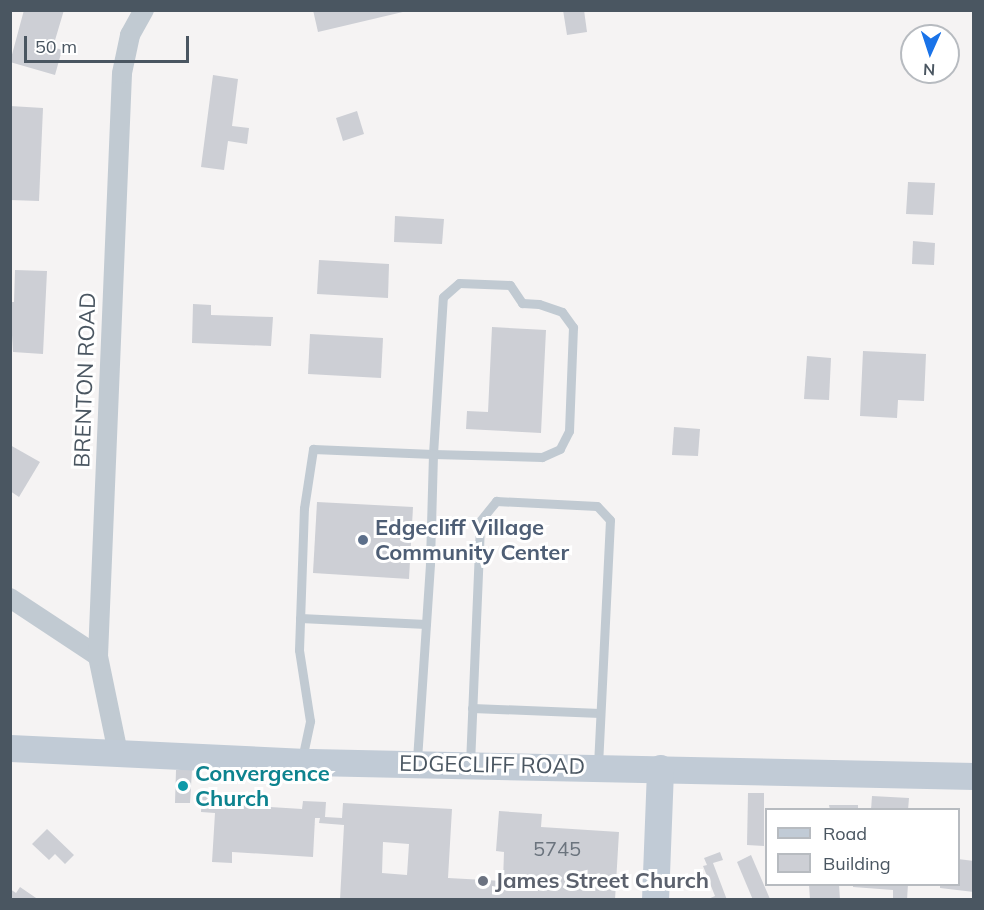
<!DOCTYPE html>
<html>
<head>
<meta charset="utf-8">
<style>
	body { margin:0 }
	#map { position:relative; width:984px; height:910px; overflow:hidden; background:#f5f3f3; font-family:Mulish,sans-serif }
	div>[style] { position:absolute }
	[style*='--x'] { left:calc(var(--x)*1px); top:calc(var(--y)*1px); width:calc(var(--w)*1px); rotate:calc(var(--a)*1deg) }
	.building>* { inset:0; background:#cdcfd5 }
	.lane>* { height:9px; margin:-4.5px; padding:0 4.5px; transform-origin:4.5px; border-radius:4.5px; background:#c1cad2 }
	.street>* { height:20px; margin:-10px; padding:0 10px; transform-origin:10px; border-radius:10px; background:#c1cad2 }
	.secondary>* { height:27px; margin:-13.5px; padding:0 13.5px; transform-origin:13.5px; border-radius:13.5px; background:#c1cbd6 }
	.dots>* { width:16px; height:16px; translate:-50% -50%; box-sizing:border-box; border:3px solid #fff; border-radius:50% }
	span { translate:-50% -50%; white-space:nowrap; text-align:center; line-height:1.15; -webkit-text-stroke:6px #fff; paint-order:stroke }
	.number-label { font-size:20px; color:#6b747e }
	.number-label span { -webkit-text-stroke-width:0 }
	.street-label { font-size:22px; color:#4a5661 }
	.service-label { font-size:22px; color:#4e5e75; font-weight:700 }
	.left { translate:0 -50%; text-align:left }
	.culture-label { font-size:22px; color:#0d838f; font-weight:700 }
	.worship-label { font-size:22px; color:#5b616d; font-weight:700 }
	.frame { position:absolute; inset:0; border:12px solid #4a5661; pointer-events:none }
	.legend { position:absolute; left:765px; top:808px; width:195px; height:78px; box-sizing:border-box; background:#fff; border:2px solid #b7bbc0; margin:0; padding:8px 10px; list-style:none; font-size:18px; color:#4a5661 }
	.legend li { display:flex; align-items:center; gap:12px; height:30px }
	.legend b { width:30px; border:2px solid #b7bbc0 }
	.north { position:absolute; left:900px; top:24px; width:60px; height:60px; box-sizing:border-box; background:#fff; border:2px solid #b7bbc0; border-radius:50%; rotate:183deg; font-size:16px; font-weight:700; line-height:24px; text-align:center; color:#4a5661 }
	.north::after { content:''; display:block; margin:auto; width:21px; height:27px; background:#1a73e8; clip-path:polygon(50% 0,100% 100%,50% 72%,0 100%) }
	.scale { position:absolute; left:24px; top:36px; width:165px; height:27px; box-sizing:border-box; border:3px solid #4a5661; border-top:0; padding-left:8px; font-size:18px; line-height:21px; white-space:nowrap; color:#4a5661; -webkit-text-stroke:4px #fff; paint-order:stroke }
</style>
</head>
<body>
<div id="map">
	<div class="building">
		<div style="clip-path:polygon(24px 10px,64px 10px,53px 47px,62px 50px,55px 75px,10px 62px)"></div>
		<div style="clip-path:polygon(313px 10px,407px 10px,407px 11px,318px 32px)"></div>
		<div style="clip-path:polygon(563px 10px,584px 10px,587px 32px,567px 35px)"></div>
		<div style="clip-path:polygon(213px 75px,238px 79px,232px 126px,249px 128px,247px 144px,228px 141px,224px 170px,201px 167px)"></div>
		<div style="clip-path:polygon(10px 106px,43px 108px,39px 201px,10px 200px)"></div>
		<div style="clip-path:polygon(357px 111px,364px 134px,343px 141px,336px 118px)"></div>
		<div style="clip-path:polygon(908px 182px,935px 183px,933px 215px,906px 214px)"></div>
		<div style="clip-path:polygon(395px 216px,444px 219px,442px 244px,394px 242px)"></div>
		<div style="clip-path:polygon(913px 241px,935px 243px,934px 265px,912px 264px)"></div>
		<div style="clip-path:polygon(319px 260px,389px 264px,388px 298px,317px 294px)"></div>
		<div style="clip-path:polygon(15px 270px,47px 271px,43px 354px,13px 352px,10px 302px,14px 302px)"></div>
		<div style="clip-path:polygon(193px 304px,211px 305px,211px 315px,273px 317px,271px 346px,192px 343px)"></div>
		<div style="clip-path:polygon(492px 327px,546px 330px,541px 433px,466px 429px,467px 411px,488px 412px)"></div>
		<div style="clip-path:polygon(310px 334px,383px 338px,381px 378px,308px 374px)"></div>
		<div style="clip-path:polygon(863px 351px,926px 354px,924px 401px,898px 400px,897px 418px,860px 416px)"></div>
		<div style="clip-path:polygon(807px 356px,831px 358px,829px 400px,804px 399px)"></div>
		<div style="clip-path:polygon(674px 427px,700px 429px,698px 456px,672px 455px)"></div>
		<div style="clip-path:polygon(10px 445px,40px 462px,19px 497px,10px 491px)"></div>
		<div style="clip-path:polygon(317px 502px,413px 507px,409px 579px,313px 573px)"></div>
		<div style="clip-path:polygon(176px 770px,192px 770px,190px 803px,175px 803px)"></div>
		<div style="clip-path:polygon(748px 793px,764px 793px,764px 846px,747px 845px)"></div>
		<div style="clip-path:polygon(evenodd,202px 795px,241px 798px,240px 805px,302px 809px,303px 801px,326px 802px,325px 817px,342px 818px,343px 803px,452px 809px,448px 878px,503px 881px,504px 852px,496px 851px,499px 811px,542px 814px,541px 827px,619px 832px,615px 900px,340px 900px,344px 825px,319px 823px,320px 818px,315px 818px,313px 857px,232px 852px,232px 863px,212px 862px,215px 813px,201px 812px,202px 795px,383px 842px,409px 844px,407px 875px,382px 873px,383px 842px)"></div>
		<div style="clip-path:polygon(872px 796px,909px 798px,908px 810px,871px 810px)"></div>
		<div style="clip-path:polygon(829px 805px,858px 805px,858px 810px,830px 810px)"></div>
		<div style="clip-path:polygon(47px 829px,74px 855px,65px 864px,55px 854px,49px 860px,32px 844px)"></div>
		<div style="clip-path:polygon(720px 852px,723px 860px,713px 863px,727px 900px,706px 900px,715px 896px,703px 866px,707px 865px,704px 858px)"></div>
		<div style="clip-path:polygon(751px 855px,770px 899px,769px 900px,753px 900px,737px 862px)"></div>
		<div style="clip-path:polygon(958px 859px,974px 861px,974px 892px,940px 888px,940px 884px,958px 884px)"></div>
		<div style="clip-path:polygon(809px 884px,839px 884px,840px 900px,810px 900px)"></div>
		<div style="clip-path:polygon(853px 884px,908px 884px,907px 900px,893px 899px,893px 890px,853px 887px)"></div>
		<div style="clip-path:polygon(20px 887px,39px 900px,10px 900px,10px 889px,16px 893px)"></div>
	</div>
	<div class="lane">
		<div style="--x:459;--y:283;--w:51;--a:2.2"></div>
		<div style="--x:510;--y:285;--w:22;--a:56"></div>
		<div style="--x:522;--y:303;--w:17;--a:3"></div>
		<div style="--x:539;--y:304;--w:24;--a:19"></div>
		<div style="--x:562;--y:312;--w:19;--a:54"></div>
		<div style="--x:573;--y:327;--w:104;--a:92.2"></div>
		<div style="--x:569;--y:431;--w:20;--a:117"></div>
		<div style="--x:560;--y:449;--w:20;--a:156"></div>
		<div style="--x:542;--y:457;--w:109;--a:-178.4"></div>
		<div style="--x:433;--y:454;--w:157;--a:-86.4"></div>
		<div style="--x:443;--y:297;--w:21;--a:-41"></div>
		<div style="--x:300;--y:618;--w:126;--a:2.7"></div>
		<div style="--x:472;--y:708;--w:128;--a:2.2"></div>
		<div style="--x:302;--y:759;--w:39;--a:-78"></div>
		<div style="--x:310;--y:721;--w:72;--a:-98.8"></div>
		<div style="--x:299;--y:650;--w:142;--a:-88"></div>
		<div style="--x:304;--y:508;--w:60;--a:-81.3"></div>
		<div style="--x:313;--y:449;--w:120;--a:2.4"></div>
		<div style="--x:433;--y:454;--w:110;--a:91.6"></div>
		<div style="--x:430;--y:564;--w:197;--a:93.8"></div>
		<div style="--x:470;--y:764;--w:243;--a:-87.6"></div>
		<div style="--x:480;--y:521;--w:26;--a:-51"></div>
		<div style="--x:496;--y:501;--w:101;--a:2.8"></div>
		<div style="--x:597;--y:506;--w:19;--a:47"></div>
		<div style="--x:610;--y:520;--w:244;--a:92.8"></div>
	</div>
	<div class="street">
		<div style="--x:10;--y:598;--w:105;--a:33.4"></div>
		<div style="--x:118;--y:753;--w:99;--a:-101.7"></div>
		<div style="--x:98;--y:656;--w:583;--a:-87.64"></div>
		<div style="--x:122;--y:73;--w:39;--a:-78"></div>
		<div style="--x:130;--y:35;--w:29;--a:-61"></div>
	</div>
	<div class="secondary">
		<div style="--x:10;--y:748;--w:301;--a:2.7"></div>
		<div style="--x:311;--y:762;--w:663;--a:1.21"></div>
		<div style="--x:655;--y:900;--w:132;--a:-87.8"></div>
	</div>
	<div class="dots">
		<div style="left:363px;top:540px;background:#5c6f8a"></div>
		<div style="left:183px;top:786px;background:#0f9aa8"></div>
		<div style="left:483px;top:881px;background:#6b7280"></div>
	</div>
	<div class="number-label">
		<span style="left:557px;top:848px">5745</span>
	</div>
	<div class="street-label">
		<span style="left:85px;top:380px;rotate:-88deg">BRENTON ROAD</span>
		<span style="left:492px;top:765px;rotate:1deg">EDGECLIFF ROAD</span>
	</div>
	<div class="service-label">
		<span class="left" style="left:375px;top:540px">Edgecliff Village<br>Community Center</span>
	</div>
	<div class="culture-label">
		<span class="left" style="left:195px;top:786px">Convergence<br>Church</span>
	</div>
	<div class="worship-label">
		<span class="left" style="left:495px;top:881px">James Street Church</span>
	</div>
	<div class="frame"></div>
	<ul class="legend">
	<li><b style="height:8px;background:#c1cbd6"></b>Road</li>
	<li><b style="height:16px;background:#cdcfd5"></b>Building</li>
	</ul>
	<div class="north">N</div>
	<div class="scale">50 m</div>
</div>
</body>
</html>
